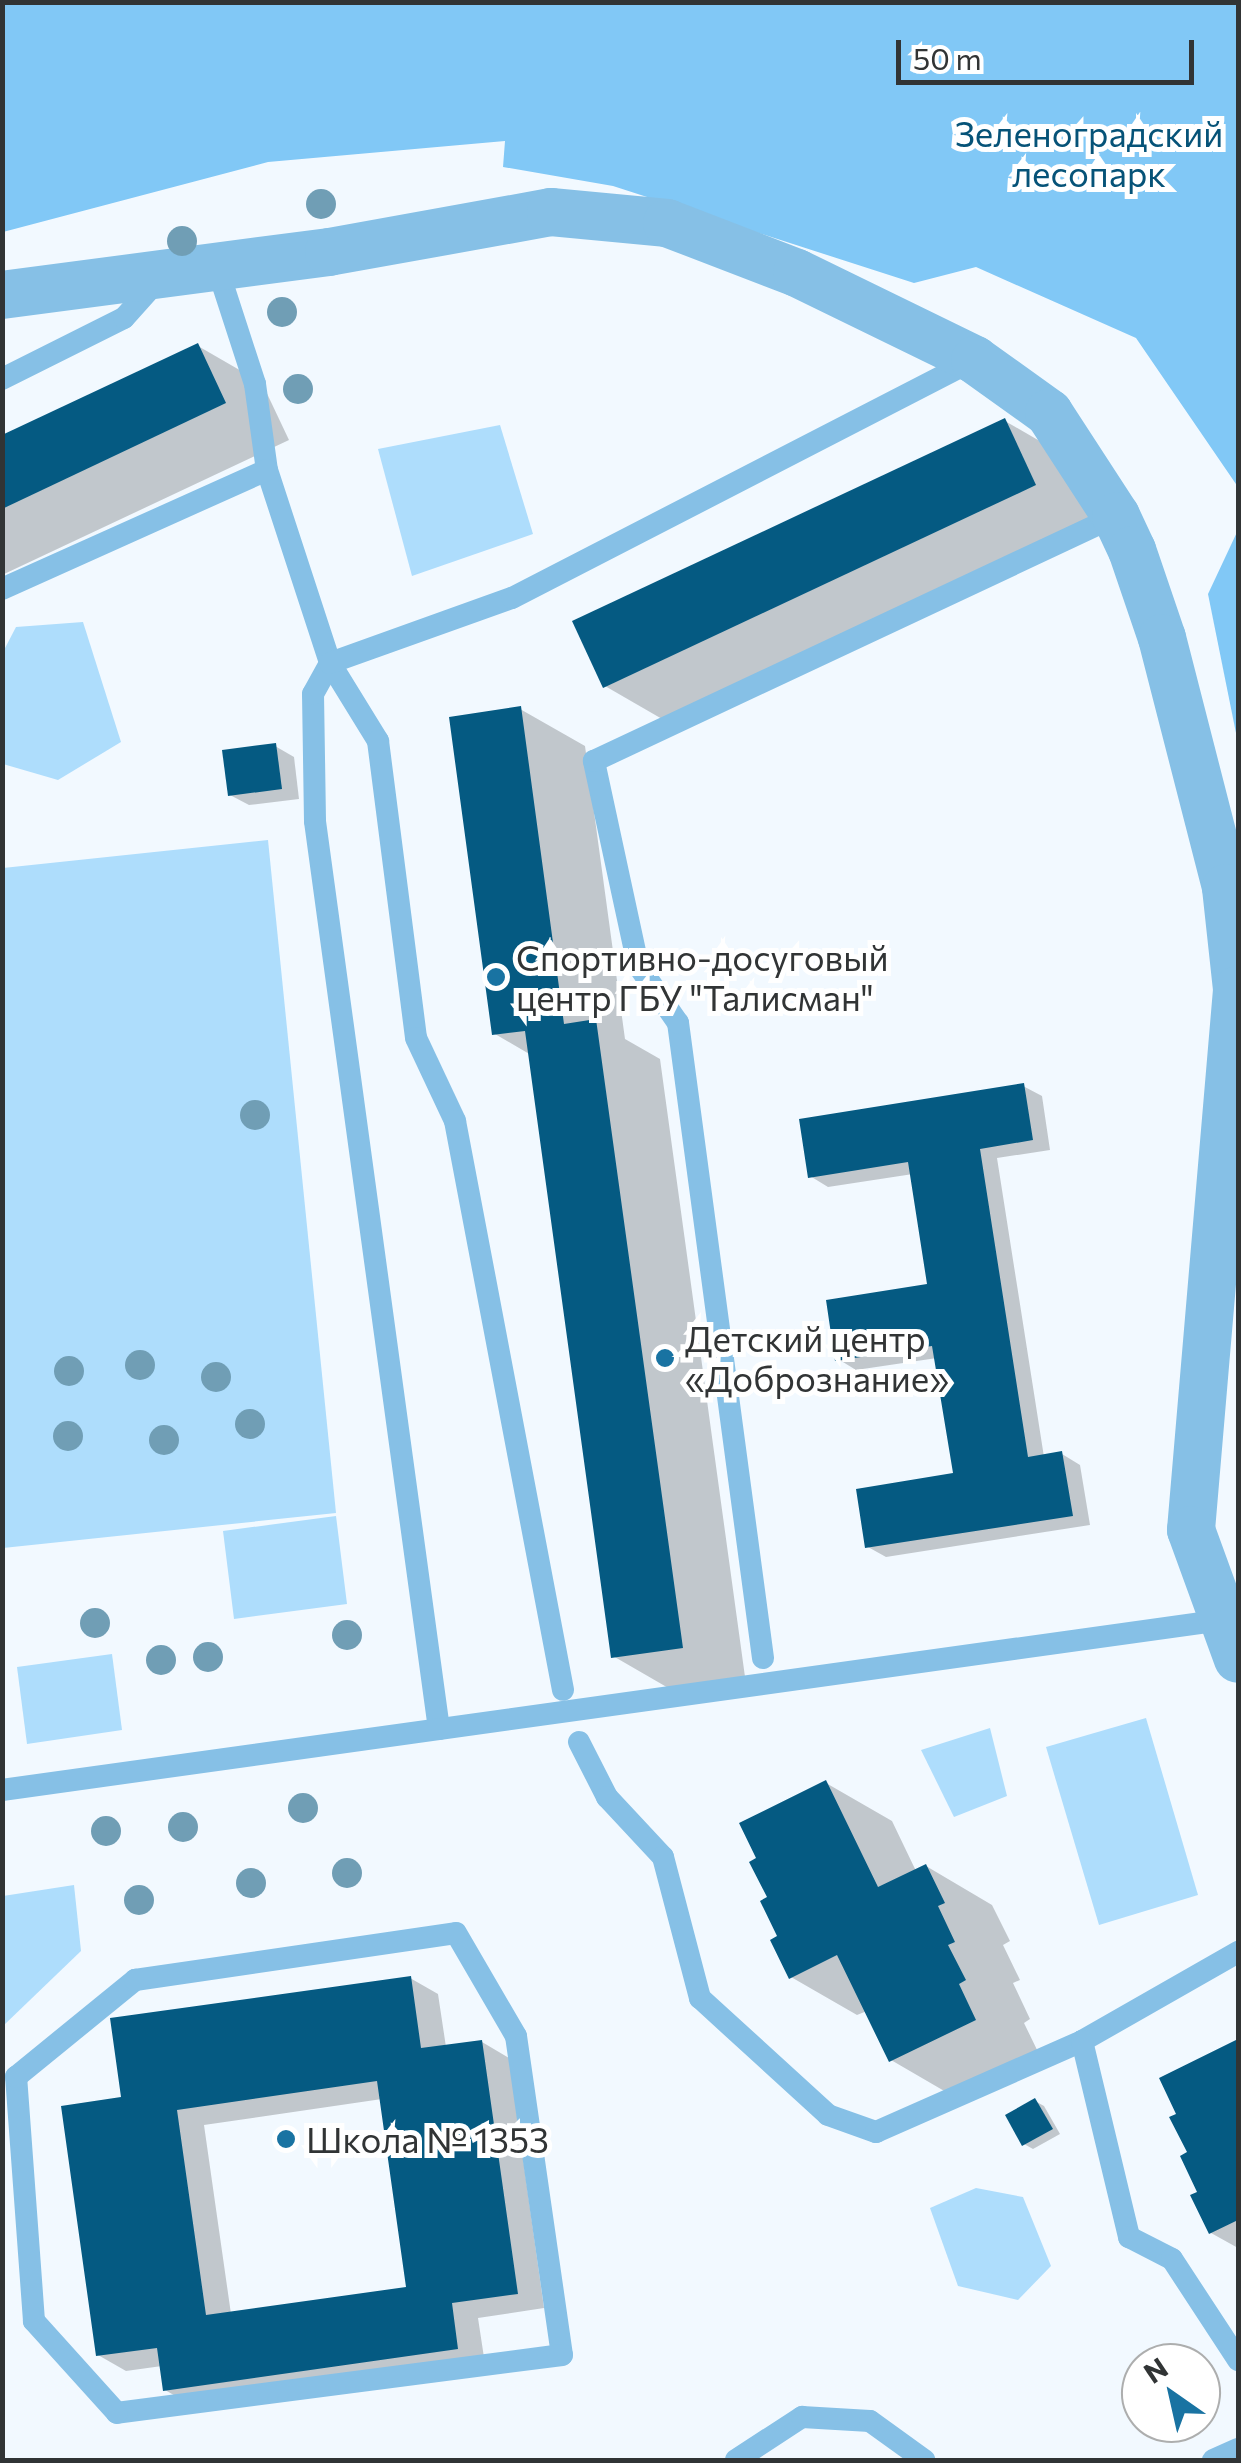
<!DOCTYPE html>
<html>
<head>
<meta charset="utf-8">
<style>
	body { margin:0 }
	#map { position:relative; width:1241px; height:2463px; overflow:hidden; background:#f2f9ff; font-family:Commissioner,sans-serif }
	div>[style] { position:absolute }
	[style*='--x'] { left:calc(var(--x)*1px); top:calc(var(--y)*1px); width:calc(var(--w)*1px); rotate:calc(var(--a)*1deg) }
	.green>* { inset:0; background:#aeddfc }
	.forest>* { inset:0; background:#81c8f6 }
	.shadow>* { inset:0; background:#0003 }
	.building>* { inset:0; background:#055a82 }
	.service>* { height:22px; margin:-11px; padding:0 11px; transform-origin:11px; border-radius:11px; background:#86c0e6 }
	.minor>* { height:48px; margin:-24px; padding:0 24px; transform-origin:24px; border-radius:24px; background:#86c0e6 }
	.trees>* { width:30px; height:30px; margin:-15px; border-radius:50%; background:#709eb5 }
	.dots>* { width:28px; height:28px; translate:-50% -50%; box-sizing:border-box; border:5px solid #fff; border-radius:50% }
	span { translate:-50% -50%; white-space:nowrap; text-align:center; line-height:1.15; -webkit-text-stroke:10px #fff; paint-order:stroke }
	.park-label { font-size:35px; color:#065378 }
	.poi-label { font-size:35px; color:#313435 }
	.left { translate:0 -50%; text-align:left }
	.frame { position:absolute; inset:0; border:5px solid #313435; pointer-events:none }
	.north { position:absolute; left:1121px; top:2343px; width:100px; height:100px; box-sizing:border-box; background:#fff; border:2px solid #adaeae; border-radius:50%; rotate:326deg; font-size:28px; font-weight:700; line-height:40px; text-align:center; color:#313435 }
	.north::after { content:''; display:block; margin:auto; width:35px; height:45px; background:#1973a2; clip-path:polygon(50% 0,100% 100%,50% 72%,0 100%) }
	.scale { position:absolute; left:896px; top:40px; width:298px; height:45px; box-sizing:border-box; border:5px solid #313435; border-top:0; padding-left:12px; font-size:30px; line-height:35px; white-space:nowrap; color:#313435; -webkit-text-stroke:8px #fff; paint-order:stroke }
</style>
</head>
<body>
<div id="map">
	<div class="green">
		<div style="clip-path:polygon(500px 425px,533px 534px,412px 576px,378px 449px)"></div>
		<div style="clip-path:polygon(83px 622px,121px 742px,58px 780px,3px 764px,3px 652px,16px 627px)"></div>
		<div style="clip-path:polygon(268px 840px,336px 1513px,3px 1548px,3px 868px)"></div>
		<div style="clip-path:polygon(336px 1516px,347px 1604px,234px 1619px,223px 1531px)"></div>
		<div style="clip-path:polygon(112px 1654px,122px 1730px,27px 1744px,17px 1667px)"></div>
		<div style="clip-path:polygon(1146px 1718px,1198px 1895px,1099px 1925px,1046px 1747px)"></div>
		<div style="clip-path:polygon(990px 1728px,1007px 1796px,954px 1817px,921px 1750px)"></div>
		<div style="clip-path:polygon(74px 1885px,81px 1951px,3px 2026px,3px 1896px)"></div>
		<div style="clip-path:polygon(976px 2188px,1023px 2197px,1051px 2266px,1018px 2300px,958px 2286px,930px 2208px)"></div>
	</div>
	<div class="forest">
		<div style="clip-path:polygon(3px 3px,1238px 3px,1238px 487px,1136px 338px,976px 267px,914px 283px,613px 186px,503px 167px,505px 141px,268px 162px,3px 232px)"></div>
		<div style="clip-path:polygon(1238px 530px,1238px 743px,1208px 594px)"></div>
	</div>
	<div class="shadow">
		<div style="clip-path:polygon(198px 346px,262px 383px,289px 440px,2px 575px,2px 438px)"></div>
		<div style="clip-path:polygon(1005px 421px,1069px 458px,1099px 522px,669px 723px,605px 686px)"></div>
		<div style="clip-path:polygon(520px 709px,585px 746px,625px 1039px,660px 1059px,746px 1684px,677px 1693px,613px 1656px,531px 1055px,495px 1034px)"></div>
		<div style="clip-path:polygon(275px 746px,294px 757px,299px 799px,249px 805px,230px 795px)"></div>
		<div style="clip-path:polygon(1023px 1086px,1042px 1096px,1050px 1150px,997px 1158px,1044px 1457px,1062px 1454px,1080px 1465px,1090px 1525px,886px 1557px,868px 1547px,956px 1475px,937px 1358px,856px 1370px,838px 1359px,930px 1286px,913px 1174px,828px 1187px,810px 1176px)"></div>
		<div style="clip-path:polygon(826px 1783px,892px 1821px,916px 1871px,926px 1866px,992px 1905px,1010px 1941px,1003px 1945px,1020px 1980px,1013px 1983px,1030px 2019px,1024px 2023px,1041px 2058px,958px 2099px,891px 2060px,867px 2011px,857px 2015px,791px 1977px,770px 1899px)"></div>
		<div style="clip-path:polygon(evenodd,410px 1978px,438px 1994px,446px 2047px,482px 2042px,509px 2058px,544px 2308px,478px 2318px,485px 2364px,193px 2406px,165px 2390px,162px 2366px,126px 2371px,98px 2355px,124px 2099px,410px 1978px,382px 2099px,409px 2289px,231px 2314px,204px 2125px,382px 2099px)"></div>
		<div style="clip-path:polygon(1238px 2042px,1238px 2248px,1211px 2233px,1180px 2115px,1162px 2079px)"></div>
		<div style="clip-path:polygon(1035px 2101px,1044px 2106px,1060px 2134px,1033px 2149px,1024px 2144px)"></div>
	</div>
	<div class="building">
		<div style="clip-path:polygon(198px 343px,226px 403px,2px 509px,2px 435px)"></div>
		<div style="clip-path:polygon(1005px 418px,1036px 485px,603px 688px,572px 621px)"></div>
		<div style="clip-path:polygon(521px 706px,564px 1024px,596px 1019px,683px 1648px,611px 1658px,525px 1031px,492px 1035px,449px 717px)"></div>
		<div style="clip-path:polygon(276px 743px,282px 789px,228px 796px,222px 750px)"></div>
		<div style="clip-path:polygon(1024px 1083px,1033px 1140px,980px 1149px,1028px 1457px,1062px 1451px,1073px 1516px,865px 1548px,856px 1489px,953px 1473px,932px 1346px,835px 1361px,826px 1300px,927px 1284px,908px 1162px,808px 1178px,799px 1119px)"></div>
		<div style="clip-path:polygon(826px 1780px,878px 1887px,926px 1864px,945px 1903px,938px 1906px,955px 1942px,948px 1945px,966px 1980px,959px 1984px,976px 2020px,889px 2062px,837px 1955px,789px 1979px,770px 1940px,777px 1936px,760px 1901px,767px 1897px,749px 1862px,756px 1858px,739px 1823px)"></div>
		<div style="clip-path:polygon(evenodd,411px 1976px,421px 2048px,482px 2040px,518px 2294px,452px 2303px,458px 2349px,163px 2391px,157px 2348px,96px 2356px,61px 2106px,121px 2097px,110px 2018px,411px 1976px,377px 2081px,406px 2287px,206px 2315px,177px 2110px,377px 2081px)"></div>
		<div style="clip-path:polygon(1238px 2039px,1238px 2220px,1209px 2234px,1190px 2195px,1197px 2192px,1180px 2156px,1187px 2152px,1169px 2117px,1176px 2114px,1159px 2078px)"></div>
		<div style="clip-path:polygon(1035px 2098px,1053px 2129px,1022px 2146px,1005px 2115px)"></div>
	</div>
	<div class="service">
		<div style="--x:217;--y:267;--w:123;--a:72"></div>
		<div style="--x:255;--y:384;--w:87;--a:82.1"></div>
		<div style="--x:267;--y:470;--w:203;--a:71.9"></div>
		<div style="--x:330;--y:663;--w:92;--a:58.4"></div>
		<div style="--x:378;--y:741;--w:299;--a:82.7"></div>
		<div style="--x:416;--y:1038;--w:92;--a:64.8"></div>
		<div style="--x:455;--y:1121;--w:579;--a:79.25"></div>
		<div style="--x:2;--y:379;--w:136;--a:-26.6"></div>
		<div style="--x:124;--y:318;--w:51;--a:-48.2"></div>
		<div style="--x:2;--y:589;--w:290;--a:-24.2"></div>
		<div style="--x:763;--y:1658;--w:641;--a:-97.62"></div>
		<div style="--x:678;--y:1023;--w:70;--a:-124.6"></div>
		<div style="--x:638;--y:965;--w:209;--a:-102.2"></div>
		<div style="--x:594;--y:761;--w:577;--a:-25.14"></div>
		<div style="--x:439;--y:1729;--w:916;--a:-97.78"></div>
		<div style="--x:315;--y:821;--w:127;--a:-90.9"></div>
		<div style="--x:313;--y:694;--w:35;--a:-61"></div>
		<div style="--x:330;--y:663;--w:193;--a:-19.7"></div>
		<div style="--x:512;--y:598;--w:520;--a:-27.26"></div>
		<div style="--x:579;--y:1742;--w:62;--a:63"></div>
		<div style="--x:607;--y:1797;--w:82;--a:47"></div>
		<div style="--x:663;--y:1857;--w:146;--a:75.3"></div>
		<div style="--x:700;--y:1998;--w:173;--a:42.4"></div>
		<div style="--x:828;--y:2115;--w:51;--a:19.5"></div>
		<div style="--x:876;--y:2132;--w:225;--a:-23.8"></div>
		<div style="--x:1082;--y:2041;--w:180;--a:-29.7"></div>
		<div style="--x:2;--y:1790;--w:1233;--a:-7.93"></div>
		<div style="--x:456;--y:1933;--w:119;--a:59.8"></div>
		<div style="--x:516;--y:2036;--w:322;--a:81.8"></div>
		<div style="--x:562;--y:2355;--w:449;--a:172.6"></div>
		<div style="--x:117;--y:2413;--w:124;--a:-132.1"></div>
		<div style="--x:34;--y:2321;--w:245;--a:-94.2"></div>
		<div style="--x:16;--y:2077;--w:154;--a:-39.2"></div>
		<div style="--x:135;--y:1980;--w:324;--a:-8.3"></div>
		<div style="--x:1082;--y:2041;--w:202;--a:76.5"></div>
		<div style="--x:1129;--y:2237;--w:48;--a:27.1"></div>
		<div style="--x:1172;--y:2259;--w:121;--a:56.8"></div>
		<div style="--x:736;--y:2460;--w:79;--a:-33.1"></div>
		<div style="--x:802;--y:2417;--w:68;--a:3.4"></div>
		<div style="--x:870;--y:2421;--w:67;--a:35.8"></div>
		<div style="--x:1213;--y:2460;--w:27;--a:-24"></div>
	</div>
	<div class="minor">
		<div style="--x:2;--y:295;--w:330;--a:-7.5"></div>
		<div style="--x:329;--y:252;--w:226;--a:-10.2"></div>
		<div style="--x:551;--y:212;--w:117;--a:5.4"></div>
		<div style="--x:667;--y:223;--w:139;--a:21"></div>
		<div style="--x:797;--y:273;--w:198;--a:26"></div>
		<div style="--x:975;--y:360;--w:91;--a:35.6"></div>
		<div style="--x:1049;--y:413;--w:123;--a:57"></div>
		<div style="--x:1116;--y:516;--w:38;--a:65"></div>
		<div style="--x:1132;--y:550;--w:93;--a:71.2"></div>
		<div style="--x:1162;--y:638;--w:258;--a:75.6"></div>
		<div style="--x:1226;--y:888;--w:103;--a:83.8"></div>
		<div style="--x:1237;--y:990;--w:542;--a:94.87"></div>
		<div style="--x:1191;--y:1530;--w:137;--a:70"></div>
	</div>
	<div class="trees">
		<div style="left:321px;top:204px"></div>
		<div style="left:182px;top:241px"></div>
		<div style="left:282px;top:312px"></div>
		<div style="left:298px;top:389px"></div>
		<div style="left:255px;top:1115px"></div>
		<div style="left:140px;top:1365px"></div>
		<div style="left:69px;top:1371px"></div>
		<div style="left:216px;top:1377px"></div>
		<div style="left:250px;top:1424px"></div>
		<div style="left:68px;top:1436px"></div>
		<div style="left:164px;top:1440px"></div>
		<div style="left:95px;top:1623px"></div>
		<div style="left:347px;top:1635px"></div>
		<div style="left:208px;top:1657px"></div>
		<div style="left:161px;top:1660px"></div>
		<div style="left:303px;top:1808px"></div>
		<div style="left:183px;top:1827px"></div>
		<div style="left:106px;top:1831px"></div>
		<div style="left:347px;top:1873px"></div>
		<div style="left:251px;top:1883px"></div>
		<div style="left:139px;top:1900px"></div>
	</div>
	<div class="dots">
		<div style="left:496px;top:977px;background:#1973a2"></div>
		<div style="left:665px;top:1358px;background:#1973a2"></div>
		<div style="left:286px;top:2139px;background:#1973a2"></div>
	</div>
	<div class="park-label">
		<span style="left:1089px;top:153px">Зеленоградский<br>лесопарк</span>
	</div>
	<div class="poi-label">
		<span class="left" style="left:516px;top:977px">Спортивно-досуговый<br>центр ГБУ "Талисман"</span>
		<span class="left" style="left:685px;top:1358px">Детский центр<br>«Добрознание»</span>
		<span class="left" style="left:306px;top:2139px">Школа № 1353</span>
	</div>
	<div class="frame"></div>
	<div class="north">N</div>
	<div class="scale">50 m</div>
</div>
</body>
</html>
